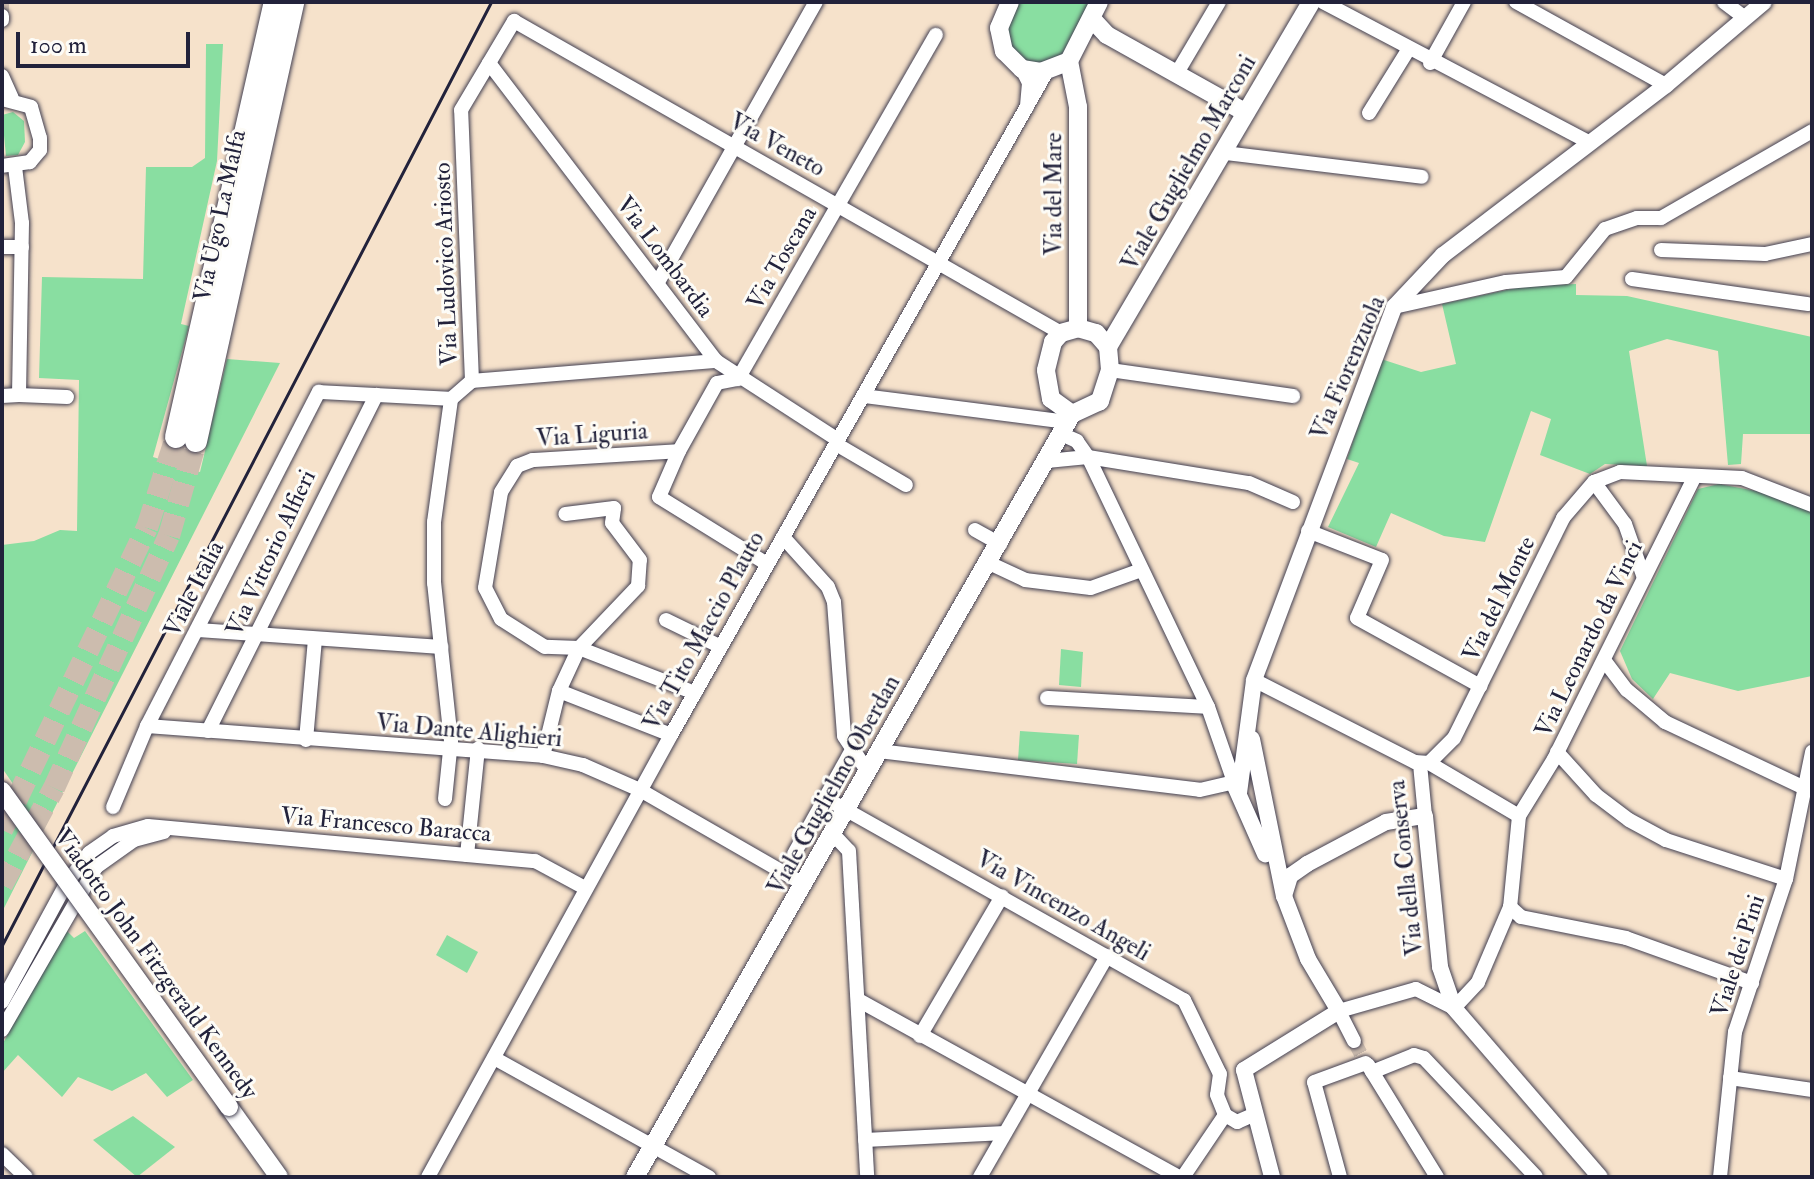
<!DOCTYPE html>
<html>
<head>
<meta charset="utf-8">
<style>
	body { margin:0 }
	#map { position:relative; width:1814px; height:1179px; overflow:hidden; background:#f6e2cb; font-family:"IM FELL Double Pica",serif }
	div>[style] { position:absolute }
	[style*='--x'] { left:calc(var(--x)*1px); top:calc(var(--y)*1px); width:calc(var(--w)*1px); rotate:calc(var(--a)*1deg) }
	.green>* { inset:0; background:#89dea1 }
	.minor-tunnel>* { height:14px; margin-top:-7px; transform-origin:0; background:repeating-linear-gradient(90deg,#ccbcae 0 14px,transparent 0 21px) }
	.trunk-tunnel>* { height:22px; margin-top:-11px; transform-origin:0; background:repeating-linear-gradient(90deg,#ccbcae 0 22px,transparent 0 33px) }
	.roads { filter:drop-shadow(0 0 2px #423f51) drop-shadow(0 0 2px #423f51) }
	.minor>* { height:14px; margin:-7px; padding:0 7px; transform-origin:7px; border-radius:7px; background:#fff }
	.tertiary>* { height:16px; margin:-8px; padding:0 8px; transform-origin:8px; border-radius:8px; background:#fff }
	.secondary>* { height:18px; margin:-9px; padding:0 9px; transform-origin:9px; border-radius:9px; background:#fff }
	.trunk>* { height:22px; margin:-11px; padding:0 11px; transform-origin:11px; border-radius:11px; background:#fff }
	.rail>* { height:3px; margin:-1.5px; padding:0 1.5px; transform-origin:1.5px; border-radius:1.5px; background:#22223b }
	.bridges { filter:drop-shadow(0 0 2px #423f51) drop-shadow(0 0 2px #423f51) }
	.secondary-bridge>* { height:18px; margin:-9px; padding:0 9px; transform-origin:9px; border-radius:9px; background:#fff }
	span { translate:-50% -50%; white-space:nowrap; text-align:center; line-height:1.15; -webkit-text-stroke:6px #fdfcf7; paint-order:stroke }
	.street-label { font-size:24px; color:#22223b }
	.frame { position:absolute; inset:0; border:4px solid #22223b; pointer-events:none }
	.scale { position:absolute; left:16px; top:32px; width:174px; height:36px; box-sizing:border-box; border:4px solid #22223b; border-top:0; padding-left:10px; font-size:24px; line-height:28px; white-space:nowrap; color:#22223b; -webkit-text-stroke:6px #fdfcf7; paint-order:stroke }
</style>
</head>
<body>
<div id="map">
	<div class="green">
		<div style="clip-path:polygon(1018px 2px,1092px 2px,1063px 57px,1045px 65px,1026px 63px,1008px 46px,1006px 25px)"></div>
		<div style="clip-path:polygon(206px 44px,223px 44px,217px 161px,181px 324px,189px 326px,153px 457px,200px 472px,227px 359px,280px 363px,2px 912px,2px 821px,18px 791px,2px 768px,2px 545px,34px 541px,60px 530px,77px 531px,79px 380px,39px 378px,42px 277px,143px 279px,146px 167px,192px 167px,205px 158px)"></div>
		<div style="clip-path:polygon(13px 112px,24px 121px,25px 142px,18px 155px,6px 156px,2px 115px)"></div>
		<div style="clip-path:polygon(1576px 284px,1576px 295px,1627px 296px,1812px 337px,1812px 434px,1743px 434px,1741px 464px,1728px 465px,1718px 351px,1667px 339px,1629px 351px,1647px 466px,1605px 464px,1590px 474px,1540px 455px,1551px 419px,1531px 411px,1485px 542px,1444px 536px,1391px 513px,1376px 547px,1328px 527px,1359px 463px,1347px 459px,1381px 359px,1421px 372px,1456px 364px,1442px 304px,1525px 286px)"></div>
		<div style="clip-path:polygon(1719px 484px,1772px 494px,1798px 506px,1812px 494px,1812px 676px,1738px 691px,1670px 673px,1653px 699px,1632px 679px,1620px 651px,1698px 489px)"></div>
		<div style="clip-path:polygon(1061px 649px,1083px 652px,1081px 687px,1059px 685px)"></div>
		<div style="clip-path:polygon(1020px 731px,1079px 735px,1077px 764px,1018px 760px)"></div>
		<div style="clip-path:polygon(65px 929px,74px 938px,85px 931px,193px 1080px,167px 1097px,146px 1073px,112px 1091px,78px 1077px,62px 1097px,18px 1055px,2px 1073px,2px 1045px)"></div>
		<div style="clip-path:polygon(447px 935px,478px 952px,467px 973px,436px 955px)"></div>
		<div style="clip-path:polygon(133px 1116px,175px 1147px,137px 1177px,93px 1140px)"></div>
	</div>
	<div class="minor-tunnel">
		<div style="--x:2;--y:16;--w:14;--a:-90"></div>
		<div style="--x:1354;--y:1041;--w:17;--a:62"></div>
	</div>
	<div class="trunk-tunnel">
		<div style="--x:2;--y:830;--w:335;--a:-64.4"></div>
		<div style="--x:147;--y:528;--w:96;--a:-72.3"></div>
		<div style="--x:2;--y:885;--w:110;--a:-61.8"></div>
		<div style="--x:54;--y:788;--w:277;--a:-65.5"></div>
		<div style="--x:169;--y:536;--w:99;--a:-74.1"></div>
	</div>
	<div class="roads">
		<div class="minor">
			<div style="--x:1323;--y:2;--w:302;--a:27.8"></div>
			<div style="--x:1516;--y:2;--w:171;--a:29"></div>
			<div style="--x:1724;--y:2;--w:26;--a:37"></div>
			<div style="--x:2;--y:20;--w:4;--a:-90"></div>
			<div style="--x:489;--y:63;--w:375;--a:52.7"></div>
			<div style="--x:716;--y:361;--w:145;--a:32.9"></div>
			<div style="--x:1430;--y:63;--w:70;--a:-60.9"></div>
			<div style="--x:1022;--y:69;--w:16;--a:63"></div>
			<div style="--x:1029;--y:83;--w:24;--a:95"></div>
			<div style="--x:1177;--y:73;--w:82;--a:-59.4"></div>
			<div style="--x:2;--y:76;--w:24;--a:66"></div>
			<div style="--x:2;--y:99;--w:30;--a:15"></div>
			<div style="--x:31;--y:107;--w:32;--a:74"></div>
			<div style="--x:40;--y:138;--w:12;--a:90"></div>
			<div style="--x:40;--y:150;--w:16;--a:130"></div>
			<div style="--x:30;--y:162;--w:28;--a:172"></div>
			<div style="--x:1369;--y:113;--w:74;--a:-58.2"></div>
			<div style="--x:1225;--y:153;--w:198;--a:6.9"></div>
			<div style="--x:2;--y:247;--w:20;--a:0"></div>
			<div style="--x:1661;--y:250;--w:104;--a:2.2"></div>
			<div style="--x:1765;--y:254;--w:48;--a:-12"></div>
			<div style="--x:1632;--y:279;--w:178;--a:8.1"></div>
			<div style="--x:658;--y:282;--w:322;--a:-60.6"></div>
			<div style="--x:1394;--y:307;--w:115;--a:-12.6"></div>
			<div style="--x:1506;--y:282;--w:60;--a:-4.8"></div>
			<div style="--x:1566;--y:277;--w:62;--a:-50.9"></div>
			<div style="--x:1605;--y:229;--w:34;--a:-19"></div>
			<div style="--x:1637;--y:218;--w:24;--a:0"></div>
			<div style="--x:1661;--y:218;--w:174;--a:-29.9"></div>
			<div style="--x:1110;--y:370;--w:185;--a:8.1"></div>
			<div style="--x:472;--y:381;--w:245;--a:-4.7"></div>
			<div style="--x:19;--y:395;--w:48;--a:2.4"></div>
			<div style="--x:2;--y:396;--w:17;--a:-3"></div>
			<div style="--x:19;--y:395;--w:172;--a:-89"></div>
			<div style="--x:22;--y:223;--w:56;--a:-97.1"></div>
			<div style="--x:864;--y:396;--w:206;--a:7.3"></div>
			<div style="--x:836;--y:444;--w:81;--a:30.4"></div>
			<div style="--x:679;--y:451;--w:50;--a:113.5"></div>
			<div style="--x:659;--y:497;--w:127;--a:31.8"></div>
			<div style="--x:1047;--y:461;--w:41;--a:-5.6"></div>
			<div style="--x:1088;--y:457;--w:163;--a:9.2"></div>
			<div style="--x:1249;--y:483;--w:48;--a:23.4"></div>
			<div style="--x:1694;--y:478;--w:314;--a:116.5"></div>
			<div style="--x:1554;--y:759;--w:67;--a:121.6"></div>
			<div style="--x:1519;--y:816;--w:91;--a:95.6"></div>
			<div style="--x:1510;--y:907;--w:15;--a:42"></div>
			<div style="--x:1521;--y:917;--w:107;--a:11.3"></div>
			<div style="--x:1626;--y:938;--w:134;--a:19.7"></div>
			<div style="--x:1594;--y:482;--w:52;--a:53.6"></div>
			<div style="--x:1625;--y:524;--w:57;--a:70.6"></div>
			<div style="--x:975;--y:530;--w:29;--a:29"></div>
			<div style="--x:1308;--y:531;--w:79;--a:21.4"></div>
			<div style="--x:1382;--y:560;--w:63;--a:113.3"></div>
			<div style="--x:1357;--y:618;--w:141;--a:28.9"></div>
			<div style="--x:783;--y:537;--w:67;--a:48"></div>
			<div style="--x:828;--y:587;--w:16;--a:68"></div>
			<div style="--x:834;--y:602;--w:134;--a:85.7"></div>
			<div style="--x:844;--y:736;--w:43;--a:56.3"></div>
			<div style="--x:989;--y:563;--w:40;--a:25"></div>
			<div style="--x:1025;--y:580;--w:66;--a:6.9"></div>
			<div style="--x:1091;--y:588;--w:53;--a:-19.8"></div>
			<div style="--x:666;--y:620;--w:61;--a:26.1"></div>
			<div style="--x:198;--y:630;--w:244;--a:4"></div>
			<div style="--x:1604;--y:660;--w:38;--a:53"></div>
			<div style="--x:1627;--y:690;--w:50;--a:40.1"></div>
			<div style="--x:1665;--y:722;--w:157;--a:25.3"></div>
			<div style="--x:1254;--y:680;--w:181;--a:27"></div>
			<div style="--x:1415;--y:762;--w:14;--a:4"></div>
			<div style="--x:1429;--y:763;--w:35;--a:-45"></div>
			<div style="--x:1454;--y:738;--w:246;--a:-63.6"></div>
			<div style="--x:1563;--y:518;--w:48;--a:-49.3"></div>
			<div style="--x:1594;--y:482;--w:28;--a:-21"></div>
			<div style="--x:1620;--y:472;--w:122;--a:2.8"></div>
			<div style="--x:1742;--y:478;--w:75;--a:21.1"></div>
			<div style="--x:559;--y:691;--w:120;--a:21.4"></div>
			<div style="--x:695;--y:693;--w:124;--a:-158.8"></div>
			<div style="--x:579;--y:648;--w:34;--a:-178"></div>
			<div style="--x:545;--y:647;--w:52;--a:-147.5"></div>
			<div style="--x:501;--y:619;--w:35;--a:-117"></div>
			<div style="--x:485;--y:588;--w:97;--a:-80.5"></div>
			<div style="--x:501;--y:492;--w:31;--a:-58"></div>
			<div style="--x:517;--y:466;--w:17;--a:-21"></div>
			<div style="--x:533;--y:460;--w:146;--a:-3.5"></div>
			<div style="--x:679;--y:451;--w:78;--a:-60.8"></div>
			<div style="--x:717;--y:383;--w:21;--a:-11"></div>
			<div style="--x:738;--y:379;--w:397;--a:-60.1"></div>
			<div style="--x:1047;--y:698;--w:161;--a:3.2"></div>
			<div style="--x:147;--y:726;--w:397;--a:4.3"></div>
			<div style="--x:543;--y:756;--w:41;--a:12.7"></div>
			<div style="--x:583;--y:765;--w:62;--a:23.7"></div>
			<div style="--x:640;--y:790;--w:190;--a:29.9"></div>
			<div style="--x:208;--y:731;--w:376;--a:-63.4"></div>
			<div style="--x:306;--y:740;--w:101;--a:-84.9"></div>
			<div style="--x:879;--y:751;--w:323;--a:6.9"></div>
			<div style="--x:1200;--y:790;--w:35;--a:-13"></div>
			<div style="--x:1234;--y:782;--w:79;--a:-109.1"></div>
			<div style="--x:1208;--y:707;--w:277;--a:-115.6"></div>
			<div style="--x:1088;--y:457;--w:19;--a:-125"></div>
			<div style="--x:1077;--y:441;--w:17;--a:-156"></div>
			<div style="--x:1557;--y:752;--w:58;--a:47.8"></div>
			<div style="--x:1596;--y:795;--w:41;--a:37.1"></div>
			<div style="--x:1629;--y:820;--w:42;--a:28.4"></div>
			<div style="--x:1666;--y:840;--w:126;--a:18"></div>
			<div style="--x:543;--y:756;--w:67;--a:-76.2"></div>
			<div style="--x:559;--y:691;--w:47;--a:-65.1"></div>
			<div style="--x:579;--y:648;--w:86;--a:-46.4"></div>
			<div style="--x:638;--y:586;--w:26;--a:-86"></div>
			<div style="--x:640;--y:560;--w:46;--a:-127.1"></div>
			<div style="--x:612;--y:523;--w:15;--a:-82"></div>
			<div style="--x:614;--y:508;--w:49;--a:173"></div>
			<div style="--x:1429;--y:763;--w:104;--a:30.5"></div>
			<div style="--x:1420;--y:764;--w:52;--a:84.5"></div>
			<div style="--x:445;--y:799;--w:58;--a:-84.1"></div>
			<div style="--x:451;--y:741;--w:159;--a:-96.1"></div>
			<div style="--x:434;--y:583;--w:61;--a:-90"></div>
			<div style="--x:434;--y:522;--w:124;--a:-82.1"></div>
			<div style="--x:451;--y:399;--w:28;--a:-41"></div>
			<div style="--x:472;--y:381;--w:271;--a:-92.3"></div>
			<div style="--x:461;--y:110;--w:104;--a:-59.2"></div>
			<div style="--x:514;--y:21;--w:630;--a:29.7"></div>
			<div style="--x:827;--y:799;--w:410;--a:29.4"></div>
			<div style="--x:1184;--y:1000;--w:82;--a:64.1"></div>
			<div style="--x:1220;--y:1074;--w:21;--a:98"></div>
			<div style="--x:1217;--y:1095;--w:22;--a:68"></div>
			<div style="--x:113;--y:807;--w:88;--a:-67.2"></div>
			<div style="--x:147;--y:726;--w:376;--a:-62.8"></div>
			<div style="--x:319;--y:392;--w:132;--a:3"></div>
			<div style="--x:833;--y:834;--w:23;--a:47"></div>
			<div style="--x:849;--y:851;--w:326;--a:86.8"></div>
			<div style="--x:794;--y:854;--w:119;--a:-60.9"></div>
			<div style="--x:467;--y:855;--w:107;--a:-84.1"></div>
			<div style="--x:860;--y:1001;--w:364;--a:28.9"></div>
			<div style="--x:2;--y:1002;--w:134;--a:-61.5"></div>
			<div style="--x:66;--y:884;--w:39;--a:-53"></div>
			<div style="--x:89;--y:853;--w:29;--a:-35"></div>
			<div style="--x:113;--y:836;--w:36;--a:-16"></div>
			<div style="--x:148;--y:826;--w:389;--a:5.2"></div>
			<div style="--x:535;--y:861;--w:57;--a:28.4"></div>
			<div style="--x:2;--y:1030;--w:188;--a:-60"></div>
			<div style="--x:96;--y:867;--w:47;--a:-35.4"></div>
			<div style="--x:134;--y:840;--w:31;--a:-15"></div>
			<div style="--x:920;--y:1036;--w:162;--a:-59.6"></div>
			<div style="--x:1354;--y:1041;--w:34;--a:-117"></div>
			<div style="--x:1339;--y:1011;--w:80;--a:-15.9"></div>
			<div style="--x:1416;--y:989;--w:42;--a:26.6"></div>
			<div style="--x:1454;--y:1008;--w:35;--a:-47"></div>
			<div style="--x:1478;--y:982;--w:82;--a:-66.9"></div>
			<div style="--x:494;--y:1058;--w:246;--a:29"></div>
			<div style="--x:1368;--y:1065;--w:132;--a:58.4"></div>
			<div style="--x:1372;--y:1072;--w:45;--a:-22"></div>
			<div style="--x:1414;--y:1055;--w:10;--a:17"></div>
			<div style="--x:1424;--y:1058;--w:163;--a:46.7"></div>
			<div style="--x:1730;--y:1078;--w:83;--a:8.3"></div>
			<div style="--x:1225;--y:1115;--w:14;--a:30"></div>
			<div style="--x:1237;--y:1122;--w:17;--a:-24"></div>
			<div style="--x:865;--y:1140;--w:140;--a:-2.9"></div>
			<div style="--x:2;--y:1154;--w:33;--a:44"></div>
			<div style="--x:428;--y:1177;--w:504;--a:-61.2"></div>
			<div style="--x:671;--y:735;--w:763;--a:-60.48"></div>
			<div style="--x:980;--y:1177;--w:255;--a:-60.1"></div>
			<div style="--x:1183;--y:1177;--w:75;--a:-55.9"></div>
			<div style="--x:1340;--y:1177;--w:98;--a:-105.3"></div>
			<div style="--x:1314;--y:1082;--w:55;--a:-20.1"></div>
			<div style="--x:1720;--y:1177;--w:146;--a:-84.1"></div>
			<div style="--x:1735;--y:1032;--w:161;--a:-71.6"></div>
			<div style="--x:1786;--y:879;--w:130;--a:-78.4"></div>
		</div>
		<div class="tertiary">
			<div style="--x:1252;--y:739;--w:160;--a:78.5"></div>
			<div style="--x:1284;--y:896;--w:67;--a:69.1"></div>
			<div style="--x:1308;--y:959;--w:61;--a:59.2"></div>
			<div style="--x:1339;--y:1011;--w:112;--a:148.2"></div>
			<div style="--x:1244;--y:1070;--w:111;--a:75.3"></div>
			<div style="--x:1234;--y:784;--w:77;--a:66.1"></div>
			<div style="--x:1239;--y:793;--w:114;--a:-82.4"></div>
			<div style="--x:1254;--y:680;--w:398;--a:-69.4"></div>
			<div style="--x:1394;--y:307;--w:71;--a:-46.7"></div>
			<div style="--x:1443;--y:255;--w:280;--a:-37.3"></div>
			<div style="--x:1666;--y:85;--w:128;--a:-40.3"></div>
			<div style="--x:1284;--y:896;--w:21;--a:-73"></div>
			<div style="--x:1290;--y:876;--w:21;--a:-35"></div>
			<div style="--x:1307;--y:864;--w:89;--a:-28"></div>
			<div style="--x:1386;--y:822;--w:39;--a:-9"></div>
			<div style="--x:1425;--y:816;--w:152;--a:84.3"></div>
			<div style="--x:1440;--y:967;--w:43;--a:71.1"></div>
			<div style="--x:1454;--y:1008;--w:223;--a:49.2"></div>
		</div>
		<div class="secondary">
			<div style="--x:1010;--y:2;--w:28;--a:113"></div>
			<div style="--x:999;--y:28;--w:24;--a:78"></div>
			<div style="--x:1004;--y:51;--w:25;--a:45"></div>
			<div style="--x:1022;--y:69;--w:19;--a:9"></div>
			<div style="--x:1041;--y:72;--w:30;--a:-21"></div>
			<div style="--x:1069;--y:61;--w:66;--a:-63"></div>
			<div style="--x:1092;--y:19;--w:22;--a:47"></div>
			<div style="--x:1107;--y:35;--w:158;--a:29.2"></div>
			<div style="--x:1069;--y:61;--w:47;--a:78.9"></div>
			<div style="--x:1078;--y:107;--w:221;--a:90"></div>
			<div style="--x:1078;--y:328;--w:19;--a:16"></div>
			<div style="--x:1096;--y:333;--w:18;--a:49"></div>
			<div style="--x:1108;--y:347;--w:23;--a:85"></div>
			<div style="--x:1110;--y:370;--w:33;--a:108"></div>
			<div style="--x:1100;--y:401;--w:31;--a:155"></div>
			<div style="--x:1072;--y:414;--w:26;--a:-144"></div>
			<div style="--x:1051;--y:399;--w:29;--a:-100"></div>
			<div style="--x:1046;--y:370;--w:29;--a:-76"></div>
			<div style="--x:1053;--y:342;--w:12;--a:-48"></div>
			<div style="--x:1061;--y:333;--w:18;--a:-16"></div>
			<div style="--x:1108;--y:347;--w:400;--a:-59.5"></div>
			<div style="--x:229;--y:1107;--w:86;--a:54.5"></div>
			<div style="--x:635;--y:1177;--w:879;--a:-60.2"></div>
		</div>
		<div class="trunk">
			<div style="--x:176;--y:437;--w:446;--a:-77.2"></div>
			<div style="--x:196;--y:441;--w:450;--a:-77.5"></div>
		</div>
	</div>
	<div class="rail">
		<div style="--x:2;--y:945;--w:1062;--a:-62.59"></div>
	</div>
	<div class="bridges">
		<div class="secondary-bridge">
			<div style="--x:2;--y:791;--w:389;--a:54.3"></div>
		</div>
	</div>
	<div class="street-label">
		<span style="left:777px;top:145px;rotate:29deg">Via Veneto</span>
		<span style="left:1189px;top:163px;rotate:-60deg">Viale Guglielmo Marconi</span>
		<span style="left:1054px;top:194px;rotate:-90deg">Via del Mare</span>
		<span style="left:220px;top:216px;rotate:-78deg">Via Ugo La Malfa</span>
		<span style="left:665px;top:257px;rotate:53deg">Via Lombardia</span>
		<span style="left:782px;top:258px;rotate:-60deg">Via Toscana</span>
		<span style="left:446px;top:264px;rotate:-92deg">Via Ludovico Ariosto</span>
		<span style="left:1348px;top:368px;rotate:-67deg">Via Fiorenzuola</span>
		<span style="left:592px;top:435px;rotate:-4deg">Via Liguria</span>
		<span style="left:271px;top:553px;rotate:-65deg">Via Vittorio Alfieri</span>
		<span style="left:194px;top:589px;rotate:-63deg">Viale Italia</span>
		<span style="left:1499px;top:599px;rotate:-64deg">Via del Monte</span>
		<span style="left:704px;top:631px;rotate:-61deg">Via Tito Maccio Plauto</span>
		<span style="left:1589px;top:639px;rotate:-64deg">Via Leonardo da Vinci</span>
		<span style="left:469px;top:731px;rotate:5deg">Via Dante Alighieri</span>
		<span style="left:834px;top:785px;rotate:-61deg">Viale Guglielmo Oberdan</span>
		<span style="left:386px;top:825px;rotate:5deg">Via Francesco Baracca</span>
		<span style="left:1406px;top:868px;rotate:-96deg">Via della Conserva</span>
		<span style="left:1063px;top:906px;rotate:30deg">Via Vincenzo Angeli</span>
		<span style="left:1738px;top:956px;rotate:-72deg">Viale dei Pini</span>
		<span style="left:156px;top:964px;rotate:54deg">Viadotto John Fitzgerald Kennedy</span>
	</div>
	<div class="frame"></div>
	<div class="scale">100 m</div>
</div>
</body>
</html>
